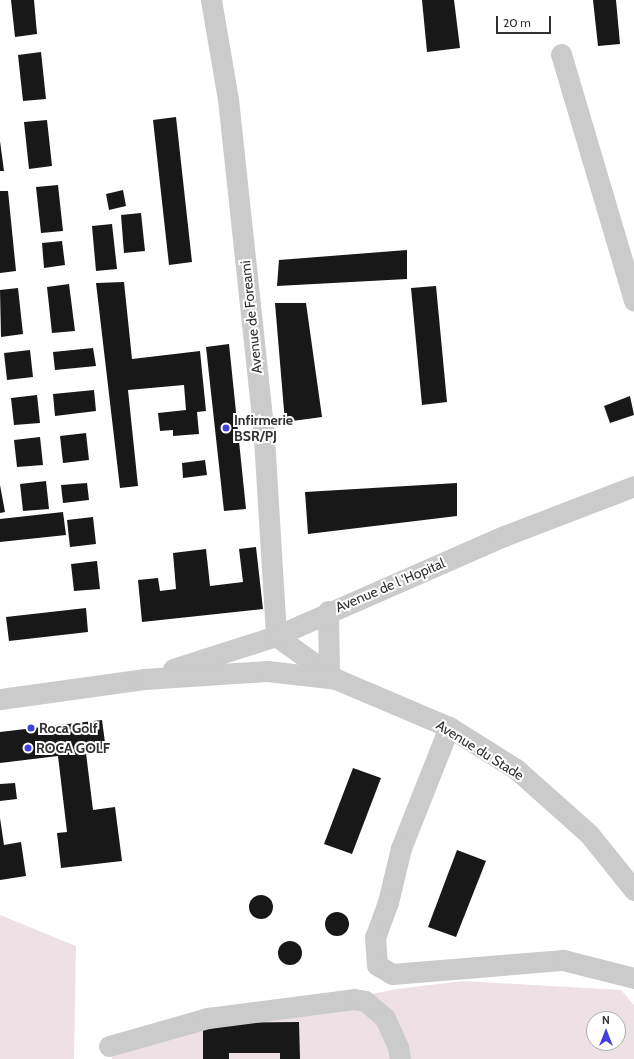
<!DOCTYPE html>
<html>
<head>
<meta charset="utf-8">
<style>
	body { margin:0 }
	#map { position:relative; width:634px; height:1059px; overflow:hidden; background:#fff; font-family:Cabin,sans-serif }
	div>[style] { position:absolute }
	[style*='--x'] { left:calc(var(--x)*1px); top:calc(var(--y)*1px); width:calc(var(--w)*1px); rotate:calc(var(--a)*1deg) }
	.green>* { inset:0; background:#ede1e6 }
	.building>* { inset:0; background:#181818 }
	.round { border-radius:50% }
	.minor>* { height:21px; margin:-10.5px; padding:0 10.5px; transform-origin:10.5px; border-radius:10.5px; background:#cbcbcb }
	.dots>* { width:11px; height:11px; translate:-50% -50%; box-sizing:border-box; border:2px solid #fff; border-radius:50% }
	span { translate:-50% -50%; white-space:nowrap; text-align:center; line-height:1.15; -webkit-text-stroke:4px #fff; paint-order:stroke }
	.street-label { font-size:14px; color:#313131 }
	.poi-label { font-size:14px; color:#313131; font-weight:700 }
	.left { translate:0 -50%; text-align:left }
	.north { position:absolute; left:586px; top:1011px; width:40px; height:40px; box-sizing:border-box; background:#fff; border:1px solid #adadad; border-radius:50%; rotate:0deg; font-size:11px; font-weight:700; line-height:16px; text-align:center; color:#313131 }
	.north::after { content:''; display:block; margin:auto; width:14px; height:18px; background:#4140dc; clip-path:polygon(50% 0,100% 100%,50% 72%,0 100%) }
	.scale { position:absolute; left:496px; top:16px; width:55px; height:18px; box-sizing:border-box; border:2px solid #313131; border-top:0; padding-left:5px; font-size:12px; line-height:14px; white-space:nowrap; color:#313131; -webkit-text-stroke:3px #fff; paint-order:stroke }
</style>
</head>
<body>
<div id="map">
	<div class="green">
		<div style="clip-path:polygon(0 915px,76px 946px,74px 1059px,0 1059px)"></div>
		<div style="clip-path:polygon(evenodd,463px 981px,621px 990px,634px 1005px,634px 1059px,112px 1059px,109px 1046px,397px 989px,463px 981px,594px 1019px,618px 1019px,618px 1043px,594px 1043px,594px 1019px)"></div>
	</div>
	<div class="building">
		<div style="clip-path:polygon(11px 0,34px 0,37px 34px,15px 37px)"></div>
		<div style="clip-path:polygon(422px 0,454px 0,460px 48px,427px 52px)"></div>
		<div style="clip-path:polygon(593px 0,616px 0,620px 44px,598px 46px)"></div>
		<div style="clip-path:polygon(41px 52px,46px 99px,23px 101px,18px 55px)"></div>
		<div style="clip-path:polygon(176px 117px,192px 262px,169px 265px,153px 120px)"></div>
		<div style="clip-path:polygon(47px 120px,52px 166px,29px 169px,24px 122px)"></div>
		<div style="clip-path:polygon(0 141px,4px 171px,0 171px)"></div>
		<div style="clip-path:polygon(58px 185px,63px 231px,41px 233px,36px 187px)"></div>
		<div style="clip-path:polygon(123px 190px,126px 206px,109px 210px,106px 194px)"></div>
		<div style="clip-path:polygon(0 191px,8px 191px,16px 271px,0 273px)"></div>
		<div style="clip-path:polygon(141px 213px,145px 251px,124px 253px,121px 215px)"></div>
		<div style="clip-path:polygon(112px 224px,117px 269px,96px 271px,92px 226px)"></div>
		<div style="clip-path:polygon(62px 241px,65px 265px,44px 268px,42px 243px)"></div>
		<div style="clip-path:polygon(407px 250px,407px 279px,277px 286px,279px 260px)"></div>
		<div style="clip-path:polygon(124px 282px,132px 359px,200px 351px,206px 411px,197px 412px,199px 434px,173px 436px,173px 430px,160px 431px,158px 413px,186px 410px,184px 385px,128px 390px,138px 486px,120px 488px,96px 283px)"></div>
		<div style="clip-path:polygon(69px 284px,75px 331px,52px 333px,47px 287px)"></div>
		<div style="clip-path:polygon(436px 286px,447px 402px,422px 405px,411px 288px)"></div>
		<div style="clip-path:polygon(18px 288px,23px 334px,1px 337px,0 290px)"></div>
		<div style="clip-path:polygon(275px 303px,306px 303px,322px 417px,285px 422px)"></div>
		<div style="clip-path:polygon(229px 344px,246px 509px,224px 511px,206px 347px)"></div>
		<div style="clip-path:polygon(93px 348px,96px 366px,55px 370px,53px 352px)"></div>
		<div style="clip-path:polygon(30px 350px,33px 377px,7px 380px,4px 353px)"></div>
		<div style="clip-path:polygon(94px 390px,96px 411px,55px 416px,53px 394px)"></div>
		<div style="clip-path:polygon(37px 395px,40px 423px,14px 425px,11px 398px)"></div>
		<div style="clip-path:polygon(630px 396px,634px 415px,610px 423px,604px 406px)"></div>
		<div style="clip-path:polygon(86px 433px,89px 460px,63px 463px,60px 436px)"></div>
		<div style="clip-path:polygon(40px 437px,43px 465px,17px 467px,14px 440px)"></div>
		<div style="clip-path:polygon(205px 460px,207px 475px,183px 478px,182px 463px)"></div>
		<div style="clip-path:polygon(46px 481px,49px 509px,23px 511px,20px 484px)"></div>
		<div style="clip-path:polygon(87px 483px,89px 500px,63px 503px,61px 485px)"></div>
		<div style="clip-path:polygon(457px 483px,457px 516px,308px 534px,305px 492px)"></div>
		<div style="clip-path:polygon(0 485px,5px 512px,0 513px)"></div>
		<div style="clip-path:polygon(63px 512px,66px 535px,0 542px,0 519px)"></div>
		<div style="clip-path:polygon(93px 517px,96px 544px,70px 547px,67px 520px)"></div>
		<div style="clip-path:polygon(256px 547px,263px 609px,142px 622px,138px 580px,158px 578px,160px 591px,176px 589px,173px 553px,206px 549px,210px 586px,243px 582px,239px 549px)"></div>
		<div style="clip-path:polygon(97px 561px,100px 589px,74px 591px,71px 564px)"></div>
		<div style="clip-path:polygon(86px 608px,88px 632px,9px 641px,6px 617px)"></div>
		<div style="clip-path:polygon(102px 720px,106px 750px,86px 753px,93px 810px,115px 807px,122px 861px,61px 868px,57px 833px,67px 832px,58px 756px,0 763px,0 732px)"></div>
		<div style="clip-path:polygon(353px 768px,381px 778px,352px 854px,324px 844px)"></div>
		<div style="clip-path:polygon(15px 783px,17px 799px,0 801px,0 784px)"></div>
		<div style="clip-path:polygon(0 818px,4px 845px,21px 842px,26px 876px,0 880px)"></div>
		<div style="clip-path:polygon(457px 850px,486px 861px,456px 937px,428px 927px)"></div>
		<div class="round" style="left:249px;top:895px;width:24px;height:24px"></div>
		<div class="round" style="left:325px;top:912px;width:24px;height:24px"></div>
		<div class="round" style="left:278px;top:941px;width:24px;height:24px"></div>
		<div style="clip-path:polygon(299px 1022px,300px 1059px,280px 1059px,280px 1053px,229px 1053px,229px 1059px,203px 1059px,203px 1023px)"></div>
	</div>
	<div class="minor">
		<div style="--x:211;--y:0;--w:100;--a:80.3"></div>
		<div style="--x:228;--y:99;--w:341;--a:83.9"></div>
		<div style="--x:264;--y:438;--w:198;--a:86.5"></div>
		<div style="--x:276;--y:636;--w:74;--a:35.6"></div>
		<div style="--x:561;--y:54;--w:257;--a:73.5"></div>
		<div style="--x:328;--y:611;--w:62;--a:89.1"></div>
		<div style="--x:173;--y:669;--w:108;--a:-17.8"></div>
		<div style="--x:276;--y:636;--w:249;--a:-23.7"></div>
		<div style="--x:504;--y:536;--w:139;--a:-21"></div>
		<div style="--x:0;--y:699;--w:145;--a:-7.9"></div>
		<div style="--x:144;--y:679;--w:123;--a:-3.7"></div>
		<div style="--x:267;--y:671;--w:69;--a:6.6"></div>
		<div style="--x:336;--y:679;--w:123;--a:23"></div>
		<div style="--x:449;--y:727;--w:79;--a:32.1"></div>
		<div style="--x:516;--y:769;--w:98;--a:41.7"></div>
		<div style="--x:589;--y:834;--w:72;--a:51.2"></div>
		<div style="--x:449;--y:727;--w:130;--a:111.6"></div>
		<div style="--x:401;--y:848;--w:56;--a:103.5"></div>
		<div style="--x:388;--y:902;--w:37;--a:110"></div>
		<div style="--x:375;--y:937;--w:28;--a:86"></div>
		<div style="--x:377;--y:965;--w:17;--a:31"></div>
		<div style="--x:392;--y:974;--w:172;--a:-4.7"></div>
		<div style="--x:563;--y:960;--w:73;--a:14.2"></div>
		<div style="--x:109;--y:1046;--w:103;--a:-15.8"></div>
		<div style="--x:208;--y:1018;--w:147;--a:-7.4"></div>
		<div style="--x:354;--y:999;--w:11;--a:10"></div>
		<div style="--x:365;--y:1001;--w:26;--a:40"></div>
		<div style="--x:385;--y:1018;--w:32;--a:66"></div>
		<div style="--x:398;--y:1047;--w:12;--a:81"></div>
	</div>
	<div class="dots">
		<div style="left:226px;top:428px;background:#4140dc"></div>
		<div style="left:31px;top:728px;background:#4140dc"></div>
		<div style="left:28px;top:748px;background:#4140dc"></div>
	</div>
	<div class="street-label">
		<span style="left:251px;top:317px;rotate:-96deg">Avenue de Foreami</span>
		<span style="left:390px;top:585px;rotate:-23deg">Avenue de l 'Hopital</span>
		<span style="left:480px;top:750px;rotate:32deg">Avenue du Stade</span>
	</div>
	<div class="poi-label">
		<span class="left" style="left:234px;top:428px">Infirmerie<br>BSR/PJ</span>
		<span class="left" style="left:39px;top:728px">Roca Golf</span>
		<span class="left" style="left:36px;top:748px">ROCA GOLF</span>
	</div>
	<div class="north">N</div>
	<div class="scale">20 m</div>
</div>
</body>
</html>
